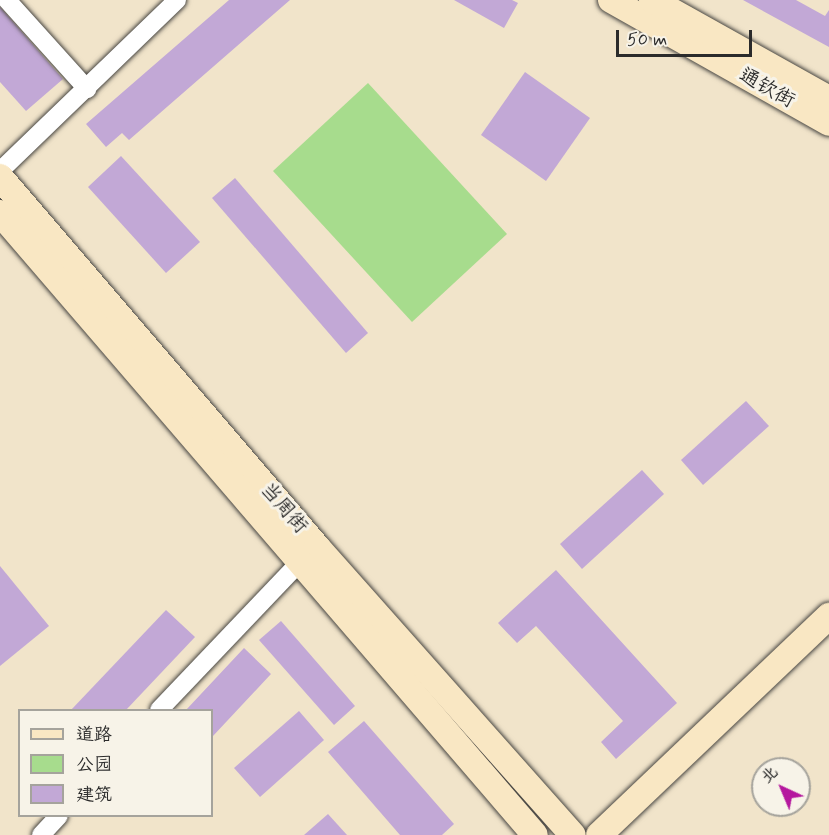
<!DOCTYPE html>
<html>
<head>
<meta charset="utf-8">
<style>
	body { margin:0 }
	#map { position:relative; width:829px; height:835px; overflow:hidden; background:#f1e4ca; font-family:Mynerve,"LXGW WenKai TC",sans-serif }
	div>[style] { position:absolute }
	[style*='--x'] { left:calc(var(--x)*1px); top:calc(var(--y)*1px); width:calc(var(--w)*1px); rotate:calc(var(--a)*1deg) }
	.green>* { inset:0; background:#a7dc8d }
	.building>* { inset:0; background:#c2a8d6 }
	.roads { filter:drop-shadow(0 0 2px #494743) drop-shadow(0 0 2px #494743) }
	.street>* { height:18px; margin:-9px; padding:0 9px; transform-origin:9px; border-radius:9px; background:#fff }
	.secondary>* { height:26px; margin:-13px; padding:0 13px; transform-origin:13px; border-radius:13px; background:#f9e7c3 }
	span { translate:-50% -50%; white-space:nowrap; text-align:center; line-height:1.15; -webkit-text-stroke:6px #f7f3e8; paint-order:stroke }
	.street-label { font-size:20px; color:#2b2b2b }
	.legend { position:absolute; left:18px; top:709px; width:195px; height:108px; box-sizing:border-box; background:#f7f3e8; border:2px solid #a5a39c; margin:0; padding:8px 10px; list-style:none; font-size:18px; color:#2b2b2b }
	.legend li { display:flex; align-items:center; gap:12px; height:30px }
	.legend b { width:30px; border:2px solid #a5a39c }
	.north { position:absolute; left:751px; top:757px; width:60px; height:60px; box-sizing:border-box; background:#f7f3e8; border:2px solid #a5a39c; border-radius:50%; rotate:316deg; font-size:16px; font-weight:700; line-height:24px; text-align:center; color:#2b2b2b }
	.north::after { content:''; display:block; margin:auto; width:21px; height:27px; background:#b5179e; clip-path:polygon(50% 0,100% 100%,50% 72%,0 100%) }
	.scale { position:absolute; left:616px; top:30px; width:136px; height:27px; box-sizing:border-box; border:3px solid #2b2b2b; border-top:0; padding-left:8px; font-size:18px; line-height:21px; white-space:nowrap; color:#2b2b2b; -webkit-text-stroke:4px #f7f3e8; paint-order:stroke }
</style>
</head>
<body>
<div id="map">
	<div class="green">
		<div style="clip-path:polygon(368px 83px,507px 234px,412px 322px,273px 171px)"></div>
	</div>
	<div class="building">
		<div style="clip-path:polygon(229px 0,290px 0,129px 140px,122px 133px,106px 147px,86px 124px)"></div>
		<div style="clip-path:polygon(454px 0,512px 0,518px 3px,504px 28px)"></div>
		<div style="clip-path:polygon(743px 0,796px 0,825px 16px,829px 10px,829px 47px)"></div>
		<div style="clip-path:polygon(0 7px,63px 79px,26px 111px,0 82px)"></div>
		<div style="clip-path:polygon(525px 72px,590px 118px,546px 181px,481px 135px)"></div>
		<div style="clip-path:polygon(121px 156px,200px 242px,166px 273px,88px 187px)"></div>
		<div style="clip-path:polygon(235px 178px,368px 333px,346px 353px,212px 198px)"></div>
		<div style="clip-path:polygon(746px 401px,769px 426px,703px 485px,681px 460px)"></div>
		<div style="clip-path:polygon(642px 470px,664px 494px,582px 569px,560px 544px)"></div>
		<div style="clip-path:polygon(0 566px,49px 626px,0 666px)"></div>
		<div style="clip-path:polygon(556px 570px,677px 703px,616px 759px,601px 742px,623px 721px,536px 626px,517px 643px,498px 623px)"></div>
		<div style="clip-path:polygon(166px 610px,195px 637px,126px 710px,71px 710px)"></div>
		<div style="clip-path:polygon(281px 621px,355px 706px,334px 725px,259px 640px)"></div>
		<div style="clip-path:polygon(244px 648px,271px 674px,213px 736px,212px 710px,186px 710px)"></div>
		<div style="clip-path:polygon(299px 711px,324px 740px,260px 797px,234px 768px)"></div>
		<div style="clip-path:polygon(364px 721px,454px 824px,442px 835px,400px 835px,328px 752px)"></div>
		<div style="clip-path:polygon(328px 814px,347px 835px,304px 835px)"></div>
	</div>
	<div class="roads">
		<div class="street">
			<div style="--x:7;--y:0;--w:120;--a:48"></div>
			<div style="--x:0;--y:171;--w:246;--a:-44"></div>
			<div style="--x:159;--y:710;--w:203;--a:-46.4"></div>
			<div style="--x:41;--y:835;--w:26;--a:-47"></div>
		</div>
		<div class="secondary">
			<div style="--x:611;--y:0;--w:250;--a:29.4"></div>
			<div style="--x:652;--y:0;--w:203;--a:29.2"></div>
			<div style="--x:0;--y:177;--w:487;--a:49.4"></div>
			<div style="--x:317;--y:547;--w:385;--a:48.4"></div>
			<div style="--x:0;--y:213;--w:820;--a:49.3"></div>
			<div style="--x:599;--y:835;--w:318;--a:-43.6"></div>
		</div>
	</div>
	<div class="street-label">
		<span style="left:767px;top:88px;rotate:29deg">通钦街</span>
		<span style="left:284px;top:508px;rotate:49deg">当周街</span>
	</div>
	<ul class="legend">
	<li><b style="height:8px;background:#f9e7c3"></b>道路</li>
	<li><b style="height:16px;background:#a7dc8d"></b>公园</li>
	<li><b style="height:16px;background:#c2a8d6"></b>建筑</li>
	</ul>
	<div class="north">北</div>
	<div class="scale">50 m</div>
</div>
</body>
</html>
